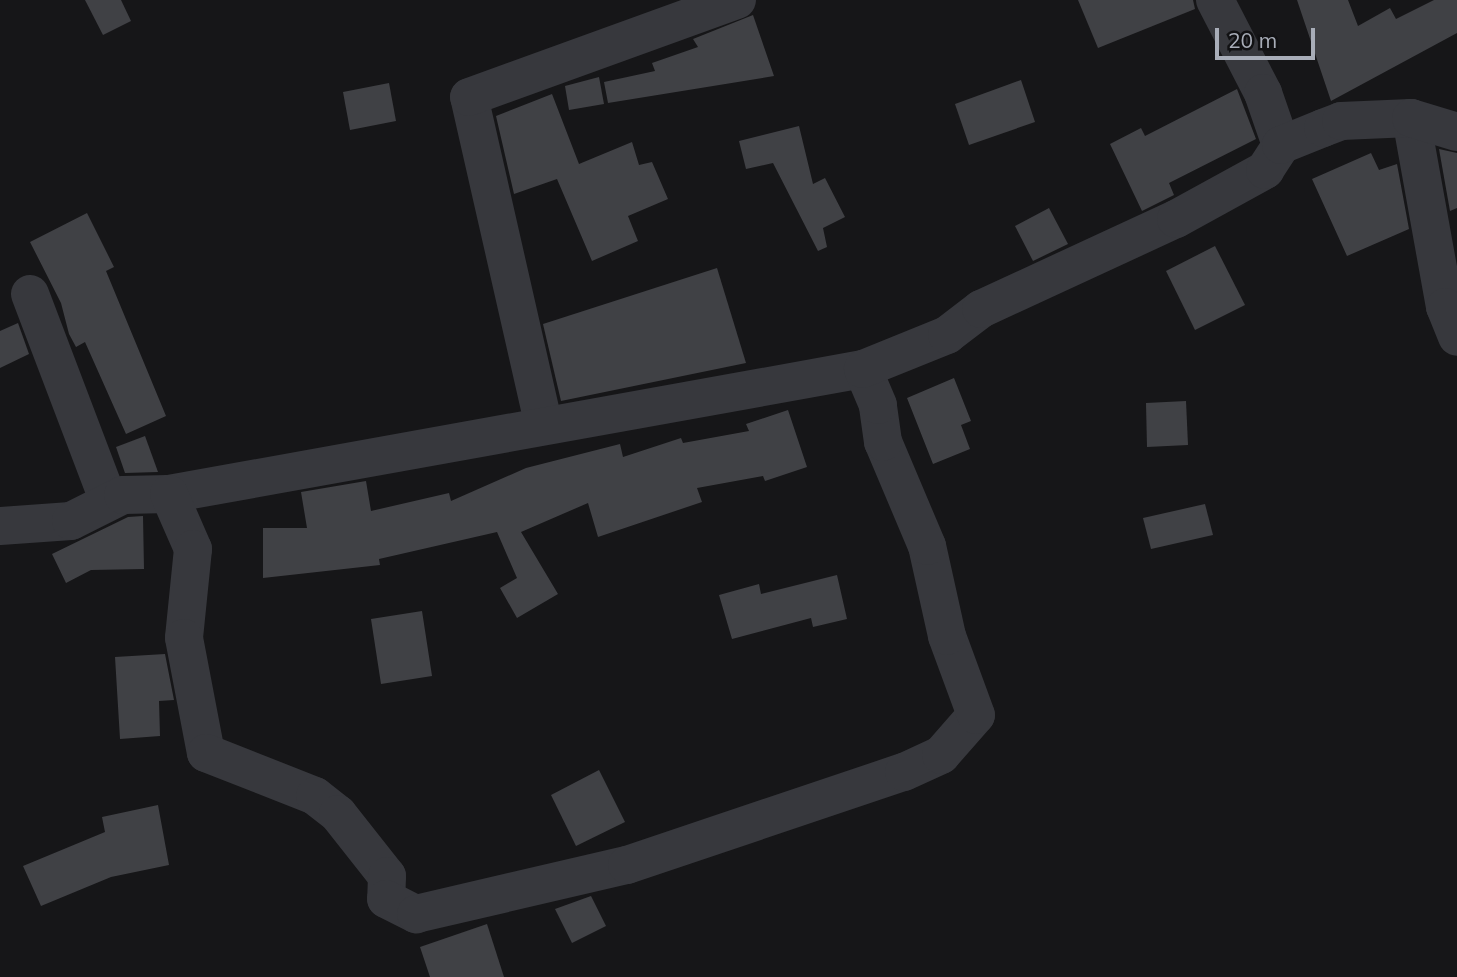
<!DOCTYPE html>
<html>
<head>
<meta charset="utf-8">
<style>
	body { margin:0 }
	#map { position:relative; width:1457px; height:977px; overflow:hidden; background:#161618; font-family:Mulish,sans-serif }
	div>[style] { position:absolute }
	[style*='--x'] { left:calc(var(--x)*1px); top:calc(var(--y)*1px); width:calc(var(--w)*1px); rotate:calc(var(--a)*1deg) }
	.building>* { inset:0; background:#404145 }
	.minor>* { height:38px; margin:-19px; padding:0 19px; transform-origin:19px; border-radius:19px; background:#37383d }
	span { translate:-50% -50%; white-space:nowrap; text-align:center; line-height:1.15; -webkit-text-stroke:5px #111113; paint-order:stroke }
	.scale { position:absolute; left:1215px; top:28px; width:100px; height:32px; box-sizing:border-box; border:4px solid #a8adb8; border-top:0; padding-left:9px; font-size:21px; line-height:24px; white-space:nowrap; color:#a8adb8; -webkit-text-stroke:5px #111113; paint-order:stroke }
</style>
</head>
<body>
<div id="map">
	<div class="building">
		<div style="clip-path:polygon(85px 0,121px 0,131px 21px,103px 35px)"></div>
		<div style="clip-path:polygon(1078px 0,1193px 0,1195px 9px,1098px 48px)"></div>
		<div style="clip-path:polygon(1297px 0,1348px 0,1358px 26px,1390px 8px,1396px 19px,1434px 0,1457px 0,1457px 33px,1331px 101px)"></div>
		<div style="clip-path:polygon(753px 15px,774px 76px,608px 103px,604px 82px,655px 71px,652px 63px,698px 47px,693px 39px)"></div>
		<div style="clip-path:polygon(599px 77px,604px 104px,569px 110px,565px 86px)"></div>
		<div style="clip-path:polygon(1021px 80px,1035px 122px,969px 145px,955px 104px)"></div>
		<div style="clip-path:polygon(389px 83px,396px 121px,350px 130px,343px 92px)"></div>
		<div style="clip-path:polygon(1237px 89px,1256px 139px,1169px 183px,1174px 195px,1142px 211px,1110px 144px,1141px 128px,1145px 136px)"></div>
		<div style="clip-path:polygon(552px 94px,579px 164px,632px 142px,639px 165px,652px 162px,668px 199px,628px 216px,638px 241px,592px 261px,557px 179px,514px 194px,496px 116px)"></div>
		<div style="clip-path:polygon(799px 126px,813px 184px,825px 178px,845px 217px,823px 228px,827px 247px,818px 251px,773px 163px,746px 169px,739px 141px)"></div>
		<div style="clip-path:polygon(1439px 149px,1457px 153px,1457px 208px,1450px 211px)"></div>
		<div style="clip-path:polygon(1371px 153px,1379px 170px,1397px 164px,1409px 229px,1347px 256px,1312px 179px)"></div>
		<div style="clip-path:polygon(1049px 208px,1068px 244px,1033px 261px,1015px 226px)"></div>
		<div style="clip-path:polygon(87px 213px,114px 267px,106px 271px,166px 416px,126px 434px,85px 342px,76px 347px,69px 334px,61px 303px,30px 242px)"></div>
		<div style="clip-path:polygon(1215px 246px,1245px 305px,1195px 330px,1166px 271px)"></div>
		<div style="clip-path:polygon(717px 268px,746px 363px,561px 401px,543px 324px)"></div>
		<div style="clip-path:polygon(18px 323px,29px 354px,0 368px,0 331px)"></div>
		<div style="clip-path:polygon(954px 378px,971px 421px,961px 425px,970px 449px,933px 464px,907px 398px)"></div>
		<div style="clip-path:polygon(1186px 401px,1188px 445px,1147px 447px,1146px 403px)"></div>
		<div style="clip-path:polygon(788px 410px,807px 467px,765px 481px,763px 476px,697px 488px,702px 502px,598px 537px,588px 503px,521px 532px,558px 594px,517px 618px,500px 588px,517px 578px,497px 532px,379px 559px,380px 565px,263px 578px,263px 528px,307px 528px,301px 492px,366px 481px,371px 511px,449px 493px,451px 501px,526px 468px,620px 444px,623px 457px,681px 438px,683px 443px,749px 431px,746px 424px)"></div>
		<div style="clip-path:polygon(145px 436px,158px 472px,125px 473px,116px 447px)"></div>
		<div style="clip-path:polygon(1205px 504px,1213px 535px,1151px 549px,1143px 518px)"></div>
		<div style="clip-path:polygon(143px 516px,144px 569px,91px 570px,66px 583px,52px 554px,128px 517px)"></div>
		<div style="clip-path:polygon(837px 575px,847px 619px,813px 627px,811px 618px,732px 639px,719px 595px,759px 584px,761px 594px)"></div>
		<div style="clip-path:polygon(422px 611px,432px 676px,381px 684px,371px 619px)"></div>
		<div style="clip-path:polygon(165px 654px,174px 700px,159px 701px,160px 736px,120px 739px,115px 657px)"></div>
		<div style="clip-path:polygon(599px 770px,625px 822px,576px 846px,551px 795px)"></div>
		<div style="clip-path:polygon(158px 805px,169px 865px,111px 877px,41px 906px,23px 866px,105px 832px,102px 817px)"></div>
		<div style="clip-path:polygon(591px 896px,606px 926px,572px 943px,555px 909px)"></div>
		<div style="clip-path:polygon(487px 924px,504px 977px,430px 977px,420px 947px)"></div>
	</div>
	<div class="minor">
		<div style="--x:1215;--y:0;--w:105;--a:62.7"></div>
		<div style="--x:1263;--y:93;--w:55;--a:70.9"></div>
		<div style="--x:1411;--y:118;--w:192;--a:79.8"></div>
		<div style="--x:1445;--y:307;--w:32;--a:68"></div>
		<div style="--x:30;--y:294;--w:222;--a:69.2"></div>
		<div style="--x:543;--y:422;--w:333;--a:-102.8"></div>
		<div style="--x:469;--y:97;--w:285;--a:-19.9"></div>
		<div style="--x:169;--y:494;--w:705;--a:-10.21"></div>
		<div style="--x:0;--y:526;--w:71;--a:-4"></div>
		<div style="--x:71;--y:521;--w:58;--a:-26.6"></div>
		<div style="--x:123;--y:495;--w:46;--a:-1.2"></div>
		<div style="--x:169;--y:494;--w:60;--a:66.4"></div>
		<div style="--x:193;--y:549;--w:89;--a:95.8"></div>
		<div style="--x:184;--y:638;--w:117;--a:79.2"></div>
		<div style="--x:206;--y:753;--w:117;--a:21.5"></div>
		<div style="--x:315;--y:796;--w:29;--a:38"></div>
		<div style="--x:338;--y:814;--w:79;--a:51.7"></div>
		<div style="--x:387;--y:876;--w:23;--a:92"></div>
		<div style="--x:386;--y:899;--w:34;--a:27"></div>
		<div style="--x:416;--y:914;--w:217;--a:-13.1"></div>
		<div style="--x:627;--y:865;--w:292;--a:-18.6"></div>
		<div style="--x:904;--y:772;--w:41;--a:-24.7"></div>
		<div style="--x:941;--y:755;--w:53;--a:-48.8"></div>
		<div style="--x:976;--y:715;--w:84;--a:-110.2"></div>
		<div style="--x:947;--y:636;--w:92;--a:-102.5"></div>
		<div style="--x:927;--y:546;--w:113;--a:-112.9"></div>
		<div style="--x:883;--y:442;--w:37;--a:-98"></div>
		<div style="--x:878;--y:405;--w:39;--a:-113"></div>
		<div style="--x:863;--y:369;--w:91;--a:-22"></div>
		<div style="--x:947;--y:335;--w:43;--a:-37.4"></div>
		<div style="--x:981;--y:309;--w:215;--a:-24.8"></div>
		<div style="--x:1176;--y:219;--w:102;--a:-28.8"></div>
		<div style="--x:1265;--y:170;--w:30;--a:-57"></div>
		<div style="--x:1281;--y:145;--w:45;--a:-22"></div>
		<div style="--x:1323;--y:128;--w:19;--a:-21"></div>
		<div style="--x:1341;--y:121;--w:70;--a:-2.5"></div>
		<div style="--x:1411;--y:118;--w:48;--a:16.9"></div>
	</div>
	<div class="scale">20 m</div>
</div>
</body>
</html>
